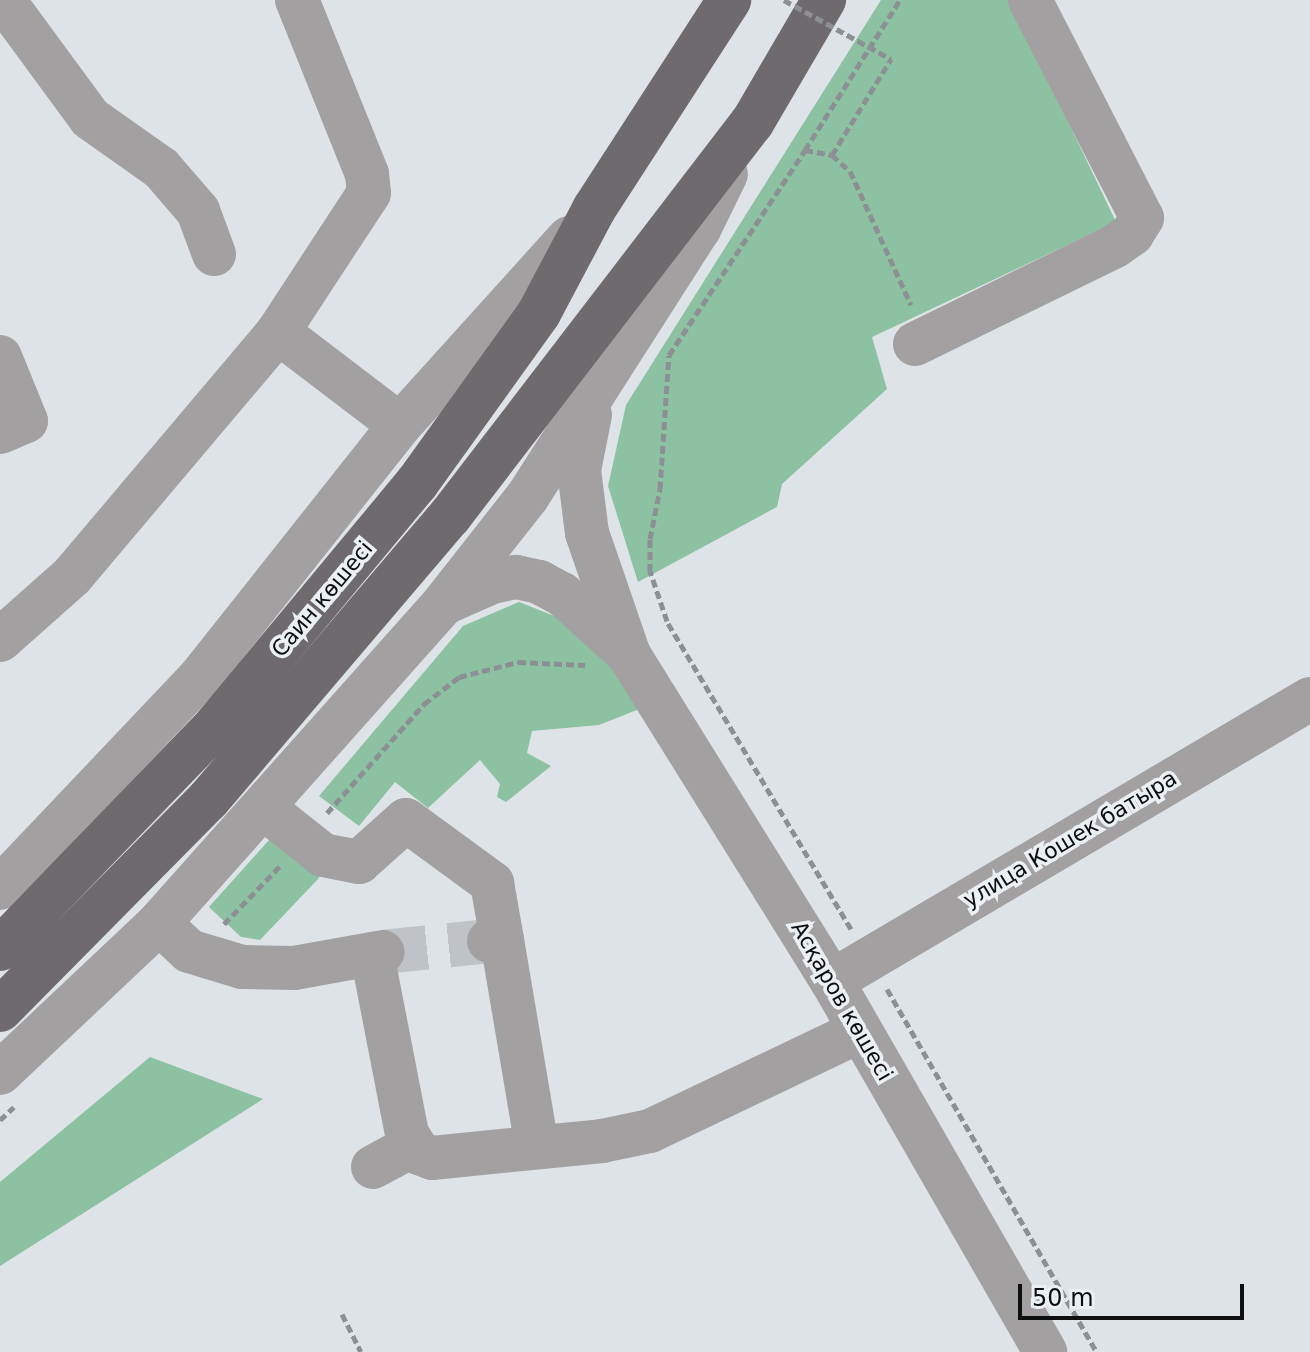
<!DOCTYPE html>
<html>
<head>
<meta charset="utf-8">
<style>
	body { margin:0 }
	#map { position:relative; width:1310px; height:1352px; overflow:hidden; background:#dee3e8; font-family:"DejaVu Sans",sans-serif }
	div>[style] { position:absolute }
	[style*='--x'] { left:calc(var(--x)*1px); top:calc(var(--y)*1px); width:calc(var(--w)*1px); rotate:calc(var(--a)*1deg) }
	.green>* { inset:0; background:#8cc1a1 }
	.minor-tunnel>* { height:44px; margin-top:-22px; transform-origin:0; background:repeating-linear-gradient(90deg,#bfc3c8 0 44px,transparent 0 66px) }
	.path>* { height:5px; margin-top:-2.5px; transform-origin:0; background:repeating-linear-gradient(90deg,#8c9094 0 8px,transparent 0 12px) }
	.minor>* { height:44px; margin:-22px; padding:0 22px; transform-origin:22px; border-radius:22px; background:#a3a0a2 }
	.major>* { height:44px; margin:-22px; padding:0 22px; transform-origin:22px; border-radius:22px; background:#6f6a6d }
	.path-bridge>* { height:5px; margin-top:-2.5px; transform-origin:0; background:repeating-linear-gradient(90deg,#8c9094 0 8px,transparent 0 12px) }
	span { translate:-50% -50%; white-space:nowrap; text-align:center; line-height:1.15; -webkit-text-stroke:7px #ebf0f5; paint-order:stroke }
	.street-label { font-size:22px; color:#0d0f10 }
	.scale { position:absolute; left:1018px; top:1284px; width:226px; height:36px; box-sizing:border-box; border:4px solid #0d0f10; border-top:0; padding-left:10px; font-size:24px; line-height:28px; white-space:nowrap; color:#0d0f10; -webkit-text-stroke:6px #ebf0f5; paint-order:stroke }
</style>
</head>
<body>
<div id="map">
	<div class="green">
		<div style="clip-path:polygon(881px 0,1010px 0,1116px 222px,872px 337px,887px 389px,782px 484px,777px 507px,638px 582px,608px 486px,626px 405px)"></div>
		<div style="clip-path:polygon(519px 602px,577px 625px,647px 706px,599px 725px,532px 731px,527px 753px,551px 766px,506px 802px,497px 797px,500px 784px,480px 760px,428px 808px,395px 782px,359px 826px,319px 796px,463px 626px)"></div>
		<div style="clip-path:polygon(270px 839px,311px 858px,319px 878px,260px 940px,241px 937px,209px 907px)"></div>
		<div style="clip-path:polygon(150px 1057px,263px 1099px,0 1266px,0 1182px)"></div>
	</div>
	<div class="minor-tunnel">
		<div style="--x:383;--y:952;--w:107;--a:-5.9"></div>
	</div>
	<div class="path">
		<div style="--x:805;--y:150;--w:178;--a:-57.7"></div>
		<div style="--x:832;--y:155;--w:113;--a:-58.4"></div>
		<div style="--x:327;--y:813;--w:146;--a:-48.3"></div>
		<div style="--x:424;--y:704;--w:44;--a:-37.6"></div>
		<div style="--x:459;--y:677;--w:61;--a:-14.3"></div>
		<div style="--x:518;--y:662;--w:67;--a:2.6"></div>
		<div style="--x:224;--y:924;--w:82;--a:-46"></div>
		<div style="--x:851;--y:929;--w:359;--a:-120.9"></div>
		<div style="--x:667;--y:621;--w:53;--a:-108.8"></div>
		<div style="--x:650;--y:571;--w:32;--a:-90"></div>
		<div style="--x:650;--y:539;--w:51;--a:-78.7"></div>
		<div style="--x:660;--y:489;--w:134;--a:-86.2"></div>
		<div style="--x:669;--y:355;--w:246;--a:-56.4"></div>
		<div style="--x:805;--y:150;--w:27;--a:10"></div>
		<div style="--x:832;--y:155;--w:24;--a:42"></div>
		<div style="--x:850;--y:171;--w:147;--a:65.5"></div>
		<div style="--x:887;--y:989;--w:419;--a:60"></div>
		<div style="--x:0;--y:1120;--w:19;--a:-43"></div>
		<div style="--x:342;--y:1314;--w:42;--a:63.4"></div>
	</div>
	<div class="minor">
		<div style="--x:10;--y:9;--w:135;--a:53.7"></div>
		<div style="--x:90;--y:118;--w:87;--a:35.2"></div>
		<div style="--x:161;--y:168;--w:57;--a:49.3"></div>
		<div style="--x:198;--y:211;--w:46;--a:69.6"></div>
		<div style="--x:278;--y:332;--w:153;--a:37.3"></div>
		<div style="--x:915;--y:344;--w:223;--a:-26.1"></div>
		<div style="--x:1115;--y:246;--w:21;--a:-35"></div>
		<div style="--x:1132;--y:234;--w:19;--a:-58"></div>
		<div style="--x:1142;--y:218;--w:245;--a:-117.2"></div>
		<div style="--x:0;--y:357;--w:69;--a:67.9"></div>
		<div style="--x:26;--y:421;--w:28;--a:157"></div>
		<div style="--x:590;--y:415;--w:56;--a:101.3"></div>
		<div style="--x:579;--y:470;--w:64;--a:82.8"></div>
		<div style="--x:587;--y:533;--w:129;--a:71"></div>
		<div style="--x:629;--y:655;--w:384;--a:58.1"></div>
		<div style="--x:832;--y:981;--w:428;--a:60.1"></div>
		<div style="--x:447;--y:602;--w:49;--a:-24"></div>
		<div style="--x:492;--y:582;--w:25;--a:-12"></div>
		<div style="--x:516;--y:577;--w:24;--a:12"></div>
		<div style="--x:539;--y:582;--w:26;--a:28"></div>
		<div style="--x:562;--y:594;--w:85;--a:42.1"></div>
		<div style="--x:0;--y:640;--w:96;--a:-41.6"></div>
		<div style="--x:72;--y:576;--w:319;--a:-49.8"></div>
		<div style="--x:278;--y:332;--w:166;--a:-56.8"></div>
		<div style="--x:369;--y:193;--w:19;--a:-96"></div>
		<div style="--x:367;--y:174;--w:188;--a:-111.9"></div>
		<div style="--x:265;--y:809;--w:74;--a:38.4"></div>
		<div style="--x:323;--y:855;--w:37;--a:11"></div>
		<div style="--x:359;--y:862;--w:63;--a:-41.8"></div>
		<div style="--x:406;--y:820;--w:107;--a:36.2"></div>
		<div style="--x:492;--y:883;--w:58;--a:80"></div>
		<div style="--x:502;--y:940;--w:13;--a:176"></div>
		<div style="--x:0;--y:888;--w:292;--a:-46.5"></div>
		<div style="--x:201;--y:676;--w:320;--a:-51.6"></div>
		<div style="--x:400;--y:425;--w:252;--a:-47.9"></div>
		<div style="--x:159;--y:923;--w:41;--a:43"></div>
		<div style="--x:189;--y:951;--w:55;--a:16.8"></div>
		<div style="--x:242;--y:967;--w:52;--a:1.1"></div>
		<div style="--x:294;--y:968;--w:90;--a:-10.2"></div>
		<div style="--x:502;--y:940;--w:209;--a:80.4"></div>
		<div style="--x:372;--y:954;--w:183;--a:79"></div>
		<div style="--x:407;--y:1134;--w:22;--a:58"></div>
		<div style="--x:419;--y:1153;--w:14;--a:21"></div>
		<div style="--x:432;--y:1158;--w:171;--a:-5.7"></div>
		<div style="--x:602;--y:1141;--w:49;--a:-11.8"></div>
		<div style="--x:650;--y:1131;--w:233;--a:-25.5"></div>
		<div style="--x:832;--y:981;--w:555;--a:-30.54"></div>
		<div style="--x:0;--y:1073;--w:219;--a:-43.3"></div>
		<div style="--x:159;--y:923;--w:427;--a:-48.3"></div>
		<div style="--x:443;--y:604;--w:137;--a:-51.8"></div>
		<div style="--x:528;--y:496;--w:317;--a:-57.4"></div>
		<div style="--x:699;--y:229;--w:61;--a:-63.9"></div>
		<div style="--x:373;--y:1167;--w:44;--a:-28.3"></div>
	</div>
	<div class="major">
		<div style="--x:0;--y:949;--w:311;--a:-46"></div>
		<div style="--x:216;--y:725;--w:315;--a:-50.3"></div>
		<div style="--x:417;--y:483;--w:209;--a:-54.3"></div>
		<div style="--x:539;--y:313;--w:118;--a:-62.1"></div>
		<div style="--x:594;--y:209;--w:249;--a:-57.1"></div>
		<div style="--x:0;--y:1010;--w:296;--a:-45.3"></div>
		<div style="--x:208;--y:800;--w:373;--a:-49.6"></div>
		<div style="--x:450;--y:516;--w:496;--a:-52.5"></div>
		<div style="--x:752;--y:123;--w:143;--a:-59.7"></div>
	</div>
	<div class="path-bridge">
		<div style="--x:784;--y:0;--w:122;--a:28.9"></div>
	</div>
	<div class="street-label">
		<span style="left:322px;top:599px;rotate:-50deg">Саин көшесі</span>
		<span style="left:1070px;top:839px;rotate:-31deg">улица Кошек батыра</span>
		<span style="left:842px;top:1001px;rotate:60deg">Асқаров көшесі</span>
	</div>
	<div class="scale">50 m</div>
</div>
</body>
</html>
